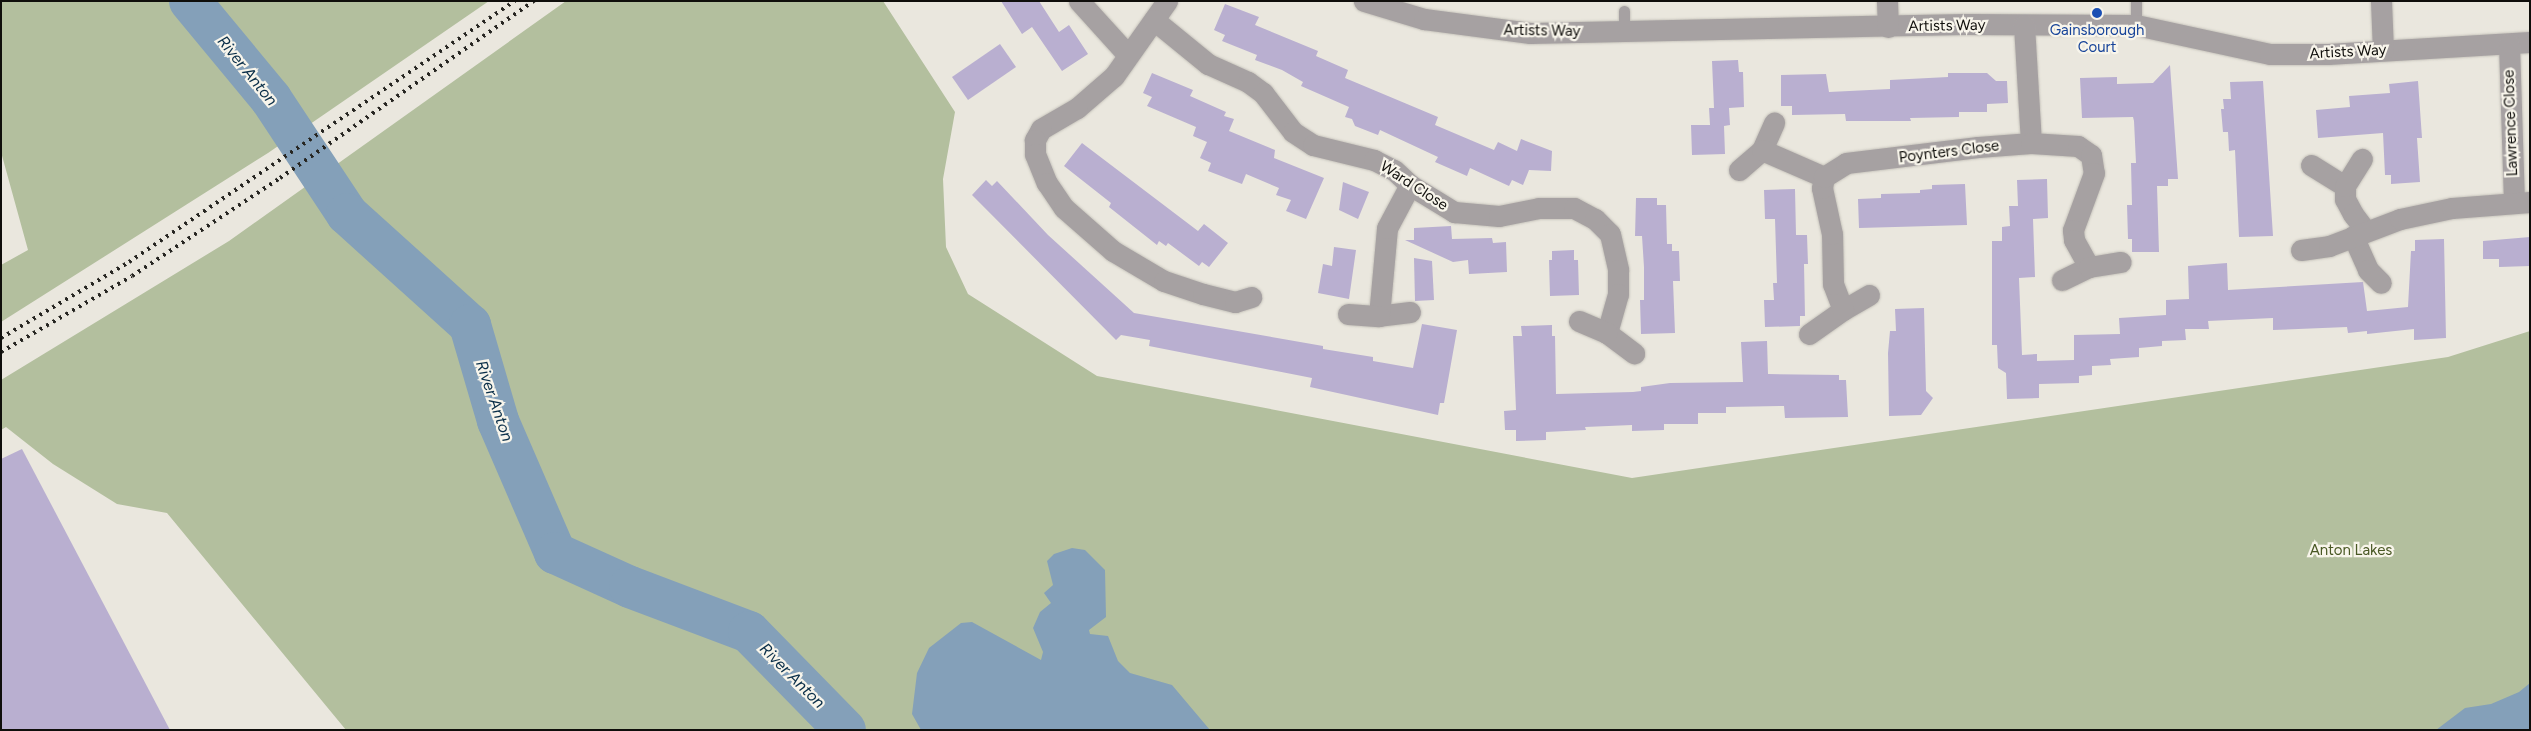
<!DOCTYPE html>
<html>
<head>
<meta charset="utf-8">
<style>
	body { margin:0 }
	#map { position:relative; width:2531px; height:731px; overflow:hidden; background:#eae7de; font-family:Figtree,sans-serif }
	div>[style] { position:absolute }
	[style*='--x'] { left:calc(var(--x)*1px); top:calc(var(--y)*1px); width:calc(var(--w)*1px); rotate:calc(var(--a)*1deg) }
	.green>* { inset:0; background:#b3bf9e }
	.water>* { inset:0; background:#84a0b9 }
	.river>* { height:42px; margin:-21px; padding:0 21px; transform-origin:21px; border-radius:21px; background:#84a0b9 }
	.building>* { inset:0; background:#b9afd0 }
	.roads { filter:drop-shadow(0 0 1px #c7c4bc) drop-shadow(0 0 1px #c7c4bc) }
	.lane>* { height:11px; margin:-5.5px; padding:0 5.5px; transform-origin:5.5px; border-radius:5.5px; background:#a6a1a2 }
	.street>* { height:21px; margin:-10.5px; padding:0 10.5px; transform-origin:10.5px; border-radius:10.5px; background:#a6a1a2 }
	.rail>* { height:4px; margin-top:-2px; transform-origin:0; background:repeating-linear-gradient(90deg,#262521 0 2.5px,transparent 0 7.5px) }
	.dots>* { width:14px; height:14px; translate:-50% -50%; box-sizing:border-box; border:2px solid #f8f5eb; border-radius:50% }
	span { translate:-50% -50%; white-space:nowrap; text-align:center; line-height:1.15; -webkit-text-stroke:4.5px #f8f5eb; paint-order:stroke }
	.street-label { font-size:15px; color:#0f0e0b }
	.transit-label { font-size:15px; color:#164399 }
	.park-label { font-size:15px; color:#495824 }
	.water-label { font-size:16px; color:#092e48; font-style:italic }
	.frame { position:absolute; inset:0; border:2px solid #0f0e0b; pointer-events:none }
</style>
</head>
<body>
<div id="map">
	<div class="green">
		<div style="clip-path:polygon(1px 1px,489px 1px,268px 153px,1px 322px,1px 265px,28px 250px,1px 152px)"></div>
		<div style="clip-path:polygon(566px 1px,883px 1px,955px 112px,943px 179px,946px 247px,968px 294px,1097px 376px,1632px 478px,2448px 357px,2530px 331px,2530px 730px,346px 730px,167px 513px,117px 504px,53px 464px,6px 427px,1px 430px,1px 380px,229px 241px)"></div>
	</div>
	<div class="water">
		<div style="clip-path:polygon(1072px 548px,1085px 550px,1105px 570px,1106px 617px,1089px 630px,1090px 634px,1108px 636px,1118px 661px,1130px 673px,1172px 685px,1210px 730px,921px 730px,912px 714px,917px 673px,929px 648px,961px 623px,972px 622px,1041px 660px,1043px 652px,1033px 628px,1040px 612px,1051px 603px,1044px 593px,1053px 585px,1047px 561px,1054px 554px)"></div>
		<div style="clip-path:polygon(2530px 683px,2530px 730px,2436px 730px,2465px 708px,2491px 704px,2519px 692px)"></div>
	</div>
	<div class="river">
		<div style="--x:190;--y:1;--w:127;--a:50.4"></div>
		<div style="--x:271;--y:99;--w:138;--a:56.5"></div>
		<div style="--x:347;--y:214;--w:166;--a:42.1"></div>
		<div style="--x:470;--y:325;--w:100;--a:73.7"></div>
		<div style="--x:498;--y:421;--w:144;--a:66.6"></div>
		<div style="--x:555;--y:553;--w:82;--a:24.4"></div>
		<div style="--x:630;--y:587;--w:127;--a:20.7"></div>
		<div style="--x:749;--y:632;--w:137;--a:45.6"></div>
	</div>
	<div class="building">
		<div style="clip-path:polygon(1001px 1px,1039px 1px,1059px 32px,1069px 25px,1088px 54px,1062px 71px,1032px 27px,1022px 34px)"></div>
		<div style="clip-path:polygon(1225px 4px,1259px 17px,1255px 25px,1318px 51px,1316px 56px,1348px 70px,1345px 78px,1438px 117px,1435px 125px,1494px 150px,1498px 142px,1517px 151px,1521px 139px,1552px 151px,1551px 171px,1529px 170px,1523px 185px,1512px 180px,1509px 186px,1470px 168px,1467px 176px,1435px 162px,1438px 157px,1380px 130px,1378px 135px,1355px 126px,1352px 119px,1345px 117px,1349px 107px,1301px 86px,1303px 82px,1282px 70px,1255px 60px,1257px 55px,1222px 41px,1225px 35px,1214px 30px)"></div>
		<div style="clip-path:polygon(1000px 44px,1016px 67px,968px 100px,952px 77px)"></div>
		<div style="clip-path:polygon(1738px 60px,1739px 72px,1743px 72px,1744px 107px,1729px 108px,1730px 125px,1724px 126px,1725px 154px,1692px 155px,1691px 125px,1710px 125px,1709px 108px,1714px 108px,1712px 61px)"></div>
		<div style="clip-path:polygon(2170px 65px,2178px 179px,2168px 179px,2168px 186px,2157px 186px,2159px 252px,2132px 252px,2132px 239px,2128px 239px,2127px 205px,2132px 205px,2131px 163px,2136px 163px,2134px 121px,2133px 117px,2082px 118px,2080px 78px,2117px 77px,2117px 84px,2153px 83px)"></div>
		<div style="clip-path:polygon(1152px 73px,1193px 90px,1190px 96px,1226px 112px,1224px 116px,1234px 119px,1229px 131px,1275px 150px,1274px 158px,1324px 178px,1306px 219px,1286px 211px,1291px 200px,1276px 195px,1279px 188px,1246px 174px,1242px 184px,1208px 171px,1211px 163px,1200px 158px,1207px 142px,1193px 136px,1196px 127px,1147px 106px,1152px 97px,1143px 93px)"></div>
		<div style="clip-path:polygon(1948px 73px,1987px 73px,1996px 81px,2007px 81px,2008px 103px,1987px 104px,1987px 112px,1959px 112px,1959px 117px,1910px 118px,1911px 121px,1846px 121px,1845px 114px,1792px 115px,1792px 106px,1781px 106px,1781px 75px,1826px 74px,1829px 92px,1890px 89px,1890px 80px,1948px 77px)"></div>
		<div style="clip-path:polygon(2263px 81px,2273px 236px,2239px 237px,2235px 150px,2229px 151px,2228px 132px,2223px 132px,2221px 109px,2224px 109px,2223px 99px,2231px 99px,2230px 82px)"></div>
		<div style="clip-path:polygon(2418px 81px,2422px 138px,2417px 138px,2420px 182px,2391px 184px,2391px 175px,2385px 175px,2383px 133px,2318px 138px,2316px 110px,2350px 107px,2349px 96px,2390px 93px,2389px 84px)"></div>
		<div style="clip-path:polygon(1082px 143px,1198px 231px,1204px 224px,1228px 243px,1209px 267px,1202px 262px,1199px 266px,1168px 243px,1166px 246px,1159px 241px,1157px 245px,1109px 207px,1111px 203px,1064px 166px)"></div>
		<div style="clip-path:polygon(2047px 179px,2048px 218px,2033px 219px,2035px 277px,2019px 278px,2022px 355px,2037px 354px,2037px 361px,2074px 360px,2074px 335px,2120px 334px,2119px 318px,2166px 315px,2166px 300px,2189px 299px,2188px 266px,2227px 263px,2228px 290px,2363px 282px,2367px 311px,2408px 307px,2411px 251px,2415px 251px,2415px 240px,2444px 239px,2446px 338px,2414px 340px,2414px 329px,2367px 334px,2367px 331px,2348px 333px,2347px 327px,2273px 330px,2273px 318px,2208px 321px,2209px 329px,2185px 329px,2186px 340px,2162px 341px,2162px 346px,2139px 348px,2139px 357px,2110px 359px,2111px 365px,2092px 366px,2092px 375px,2079px 376px,2079px 383px,2039px 384px,2039px 398px,2007px 399px,2006px 373px,1998px 368px,1997px 345px,1992px 345px,1992px 241px,2002px 241px,2002px 227px,2010px 226px,2009px 206px,2018px 206px,2017px 180px)"></div>
		<div style="clip-path:polygon(986px 180px,992px 186px,997px 181px,1048px 235px,1134px 313px,1323px 346px,1323px 349px,1373px 357px,1373px 361px,1413px 368px,1422px 324px,1457px 330px,1444px 403px,1440px 403px,1438px 415px,1310px 387px,1312px 378px,1149px 346px,1150px 340px,1121px 335px,1116px 340px,972px 195px)"></div>
		<div style="clip-path:polygon(1343px 182px,1369px 192px,1358px 219px,1339px 210px)"></div>
		<div style="clip-path:polygon(1965px 184px,1967px 225px,1859px 228px,1858px 199px,1881px 198px,1881px 194px,1920px 193px,1920px 190px,1932px 189px,1932px 185px)"></div>
		<div style="clip-path:polygon(1795px 189px,1796px 235px,1807px 235px,1808px 264px,1804px 264px,1805px 316px,1800px 316px,1800px 326px,1765px 327px,1764px 300px,1774px 300px,1773px 283px,1777px 283px,1775px 219px,1765px 219px,1764px 190px)"></div>
		<div style="clip-path:polygon(1636px 198px,1657px 198px,1657px 205px,1666px 205px,1667px 244px,1672px 244px,1672px 251px,1679px 251px,1680px 281px,1673px 281px,1675px 333px,1641px 334px,1640px 300px,1644px 300px,1644px 267px,1642px 236px,1635px 236px)"></div>
		<div style="clip-path:polygon(1451px 226px,1452px 239px,1492px 238px,1493px 243px,1506px 242px,1507px 272px,1469px 274px,1468px 260px,1453px 262px,1405px 240px,1414px 240px,1414px 228px)"></div>
		<div style="clip-path:polygon(2530px 237px,2530px 266px,2499px 267px,2499px 259px,2483px 259px,2483px 241px)"></div>
		<div style="clip-path:polygon(1334px 247px,1356px 250px,1349px 299px,1318px 293px,1323px 264px,1332px 266px)"></div>
		<div style="clip-path:polygon(1574px 250px,1574px 260px,1578px 260px,1579px 295px,1550px 296px,1549px 260px,1552px 260px,1552px 251px)"></div>
		<div style="clip-path:polygon(1414px 258px,1432px 261px,1434px 300px,1415px 301px)"></div>
		<div style="clip-path:polygon(1924px 308px,1926px 391px,1933px 398px,1921px 415px,1889px 416px,1888px 353px,1890px 331px,1896px 331px,1895px 309px)"></div>
		<div style="clip-path:polygon(1552px 325px,1552px 336px,1555px 336px,1556px 394px,1633px 392px,1641px 391px,1641px 387px,1670px 383px,1743px 382px,1741px 342px,1767px 341px,1768px 374px,1839px 375px,1839px 380px,1846px 380px,1848px 417px,1785px 418px,1784px 406px,1726px 407px,1726px 413px,1698px 413px,1698px 424px,1664px 424px,1664px 430px,1632px 431px,1632px 425px,1585px 427px,1586px 430px,1546px 432px,1546px 440px,1516px 441px,1516px 430px,1505px 430px,1504px 411px,1516px 410px,1513px 336px,1522px 336px,1521px 326px)"></div>
		<div style="clip-path:polygon(22px 449px,170px 730px,1px 730px,1px 459px)"></div>
	</div>
	<div class="roads">
		<div class="lane">
			<div style="--x:2136;--y:1;--w:24;--a:90"></div>
			<div style="--x:1624;--y:11;--w:20;--a:90"></div>
		</div>
		<div class="street">
			<div style="--x:1079;--y:1;--w:72;--a:47.8"></div>
			<div style="--x:1167;--y:1;--w:92;--a:125.2"></div>
			<div style="--x:1114;--y:76;--w:49;--a:139.1"></div>
			<div style="--x:1077;--y:108;--w:42;--a:149.7"></div>
			<div style="--x:1041;--y:129;--w:13;--a:119"></div>
			<div style="--x:1035;--y:140;--w:14;--a:90"></div>
			<div style="--x:1035;--y:154;--w:31;--a:68"></div>
			<div style="--x:1047;--y:183;--w:30;--a:56"></div>
			<div style="--x:1064;--y:208;--w:65;--a:41.3"></div>
			<div style="--x:1113;--y:251;--w:59;--a:30.5"></div>
			<div style="--x:1164;--y:281;--w:41;--a:18.4"></div>
			<div style="--x:1203;--y:294;--w:33;--a:14"></div>
			<div style="--x:1235;--y:302;--w:17;--a:-17"></div>
			<div style="--x:1364;--y:1;--w:63;--a:16.7"></div>
			<div style="--x:1424;--y:19;--w:107;--a:7.5"></div>
			<div style="--x:1530;--y:33;--w:435;--a:-1.2"></div>
			<div style="--x:1965;--y:24;--w:171;--a:0.3"></div>
			<div style="--x:2136;--y:25;--w:137;--a:12.2"></div>
			<div style="--x:2270;--y:54;--w:58;--a:0"></div>
			<div style="--x:2328;--y:54;--w:202;--a:-3.4"></div>
			<div style="--x:1887;--y:1;--w:26;--a:88"></div>
			<div style="--x:2381;--y:1;--w:49;--a:87.7"></div>
			<div style="--x:1154;--y:20;--w:70;--a:39.2"></div>
			<div style="--x:1208;--y:64;--w:44;--a:24.2"></div>
			<div style="--x:1248;--y:82;--w:19;--a:36"></div>
			<div style="--x:1263;--y:93;--w:49;--a:52.4"></div>
			<div style="--x:1293;--y:132;--w:24;--a:33"></div>
			<div style="--x:1313;--y:145;--w:63;--a:13.8"></div>
			<div style="--x:1374;--y:160;--w:22;--a:27"></div>
			<div style="--x:1394;--y:170;--w:22;--a:43"></div>
			<div style="--x:1410;--y:185;--w:52;--a:31.5"></div>
			<div style="--x:1454;--y:212;--w:45;--a:5.1"></div>
			<div style="--x:1499;--y:216;--w:41;--a:-11.3"></div>
			<div style="--x:1539;--y:208;--w:35;--a:0"></div>
			<div style="--x:1574;--y:208;--w:24;--a:28"></div>
			<div style="--x:1595;--y:219;--w:21;--a:45"></div>
			<div style="--x:1610;--y:234;--w:37;--a:77"></div>
			<div style="--x:1618;--y:270;--w:24;--a:90"></div>
			<div style="--x:1618;--y:294;--w:41;--a:105.8"></div>
			<div style="--x:1607;--y:333;--w:34;--a:37"></div>
			<div style="--x:2024;--y:25;--w:118;--a:86.6"></div>
			<div style="--x:2509;--y:44;--w:159;--a:88.2"></div>
			<div style="--x:1762;--y:150;--w:30;--a:-66"></div>
			<div style="--x:2311;--y:165;--w:40;--a:32"></div>
			<div style="--x:2345;--y:186;--w:13;--a:90"></div>
			<div style="--x:2345;--y:199;--w:17;--a:62"></div>
			<div style="--x:2353;--y:214;--w:21;--a:53"></div>
			<div style="--x:1739;--y:170;--w:30;--a:-41"></div>
			<div style="--x:1762;--y:150;--w:68;--a:23.5"></div>
			<div style="--x:2345;--y:186;--w:32;--a:-58"></div>
			<div style="--x:2353;--y:236;--w:37;--a:66"></div>
			<div style="--x:2368;--y:270;--w:18;--a:45"></div>
			<div style="--x:2301;--y:250;--w:28;--a:-8"></div>
			<div style="--x:2329;--y:246;--w:76;--a:-20.8"></div>
			<div style="--x:2400;--y:219;--w:53;--a:-11.9"></div>
			<div style="--x:2452;--y:208;--w:78;--a:-4.4"></div>
			<div style="--x:2062;--y:280;--w:30;--a:-26"></div>
			<div style="--x:1843;--y:310;--w:30;--a:-30"></div>
			<div style="--x:1410;--y:312;--w:31;--a:173"></div>
			<div style="--x:1379;--y:316;--w:88;--a:-84.8"></div>
			<div style="--x:1387;--y:228;--w:49;--a:-61.9"></div>
			<div style="--x:1348;--y:314;--w:31;--a:4"></div>
			<div style="--x:1579;--y:321;--w:30;--a:23"></div>
			<div style="--x:1809;--y:334;--w:42;--a:-35.2"></div>
			<div style="--x:1843;--y:310;--w:28;--a:-111"></div>
			<div style="--x:1833;--y:284;--w:50;--a:-91.1"></div>
			<div style="--x:1832;--y:234;--w:47;--a:-102.3"></div>
			<div style="--x:1822;--y:188;--w:11;--a:-80"></div>
			<div style="--x:1824;--y:177;--w:26;--a:-32"></div>
			<div style="--x:1846;--y:163;--w:133;--a:-6.9"></div>
			<div style="--x:1978;--y:147;--w:53;--a:-4.3"></div>
			<div style="--x:2031;--y:143;--w:47;--a:3.7"></div>
			<div style="--x:2078;--y:146;--w:16;--a:35"></div>
			<div style="--x:2091;--y:155;--w:18;--a:81"></div>
			<div style="--x:2094;--y:173;--w:61;--a:110.2"></div>
			<div style="--x:2073;--y:230;--w:10;--a:84"></div>
			<div style="--x:2074;--y:240;--w:31;--a:61"></div>
			<div style="--x:2089;--y:267;--w:32;--a:-9"></div>
		</div>
	</div>
	<div class="rail">
		<div style="--x:1;--y:338;--w:149;--a:-30.7"></div>
		<div style="--x:129;--y:262;--w:466;--a:-34.1"></div>
		<div style="--x:1;--y:352;--w:151;--a:-30.1"></div>
		<div style="--x:132;--y:276;--w:178;--a:-33.5"></div>
		<div style="--x:280;--y:178;--w:310;--a:-34.9"></div>
	</div>
	<div class="dots">
		<div style="left:2097px;top:13px;background:#1a4fb4"></div>
	</div>
	<div class="street-label">
		<span style="left:1947px;top:26px;rotate:-1deg">Artists Way</span>
		<span style="left:1542px;top:31px;rotate:1deg">Artists Way</span>
		<span style="left:2348px;top:52px;rotate:-3deg">Artists Way</span>
		<span style="left:2511px;top:123px;rotate:-92deg">Lawrence Close</span>
		<span style="left:1949px;top:152px;rotate:-7deg">Poynters Close</span>
		<span style="left:1414px;top:186px;rotate:33deg">Ward Close</span>
	</div>
	<div class="transit-label">
		<span style="left:2097px;top:39px">Gainsborough<br>Court</span>
	</div>
	<div class="park-label">
		<span style="left:2351px;top:551px">Anton Lakes</span>
	</div>
	<div class="water-label">
		<span style="left:247px;top:71px;rotate:51deg">River Anton</span>
		<span style="left:494px;top:401px;rotate:71deg">River Anton</span>
		<span style="left:792px;top:676px;rotate:45deg">River Anton</span>
	</div>
	<div class="frame"></div>
</div>
</body>
</html>
